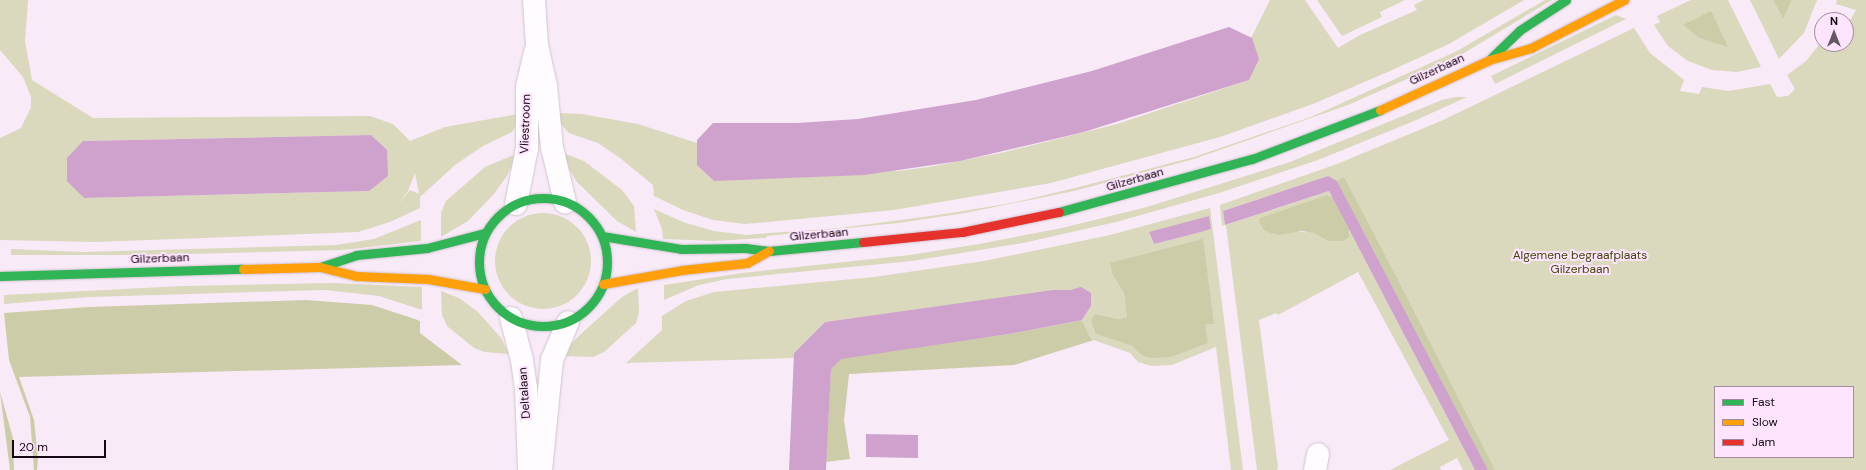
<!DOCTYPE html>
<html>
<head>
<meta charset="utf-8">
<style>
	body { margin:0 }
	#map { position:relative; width:1866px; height:470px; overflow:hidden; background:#f9eaf8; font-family:"DM Sans",sans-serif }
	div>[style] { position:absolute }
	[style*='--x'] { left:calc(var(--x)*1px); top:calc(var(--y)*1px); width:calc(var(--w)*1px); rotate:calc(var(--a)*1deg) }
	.green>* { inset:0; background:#dad8bd }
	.round { border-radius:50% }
	.forest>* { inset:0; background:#cdcca8 }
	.water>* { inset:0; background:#cea2cc }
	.roads { filter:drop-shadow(0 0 1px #d0c4cf) drop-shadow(0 0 1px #d0c4cf) }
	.street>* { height:22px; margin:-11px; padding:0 11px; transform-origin:11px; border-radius:11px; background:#fefcfe }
	.fast>* { height:9px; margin:-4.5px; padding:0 4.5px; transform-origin:4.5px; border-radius:4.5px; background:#30b455 }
	.fast>.ring { margin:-4.5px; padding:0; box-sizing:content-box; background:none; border:9px solid #30b455; border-radius:50% }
	.slow>* { height:9px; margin:-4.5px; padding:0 4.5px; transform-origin:4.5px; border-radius:4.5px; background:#ff9f0a }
	.jam>* { height:9px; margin:-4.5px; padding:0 4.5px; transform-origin:4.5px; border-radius:4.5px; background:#e5322d }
	span { translate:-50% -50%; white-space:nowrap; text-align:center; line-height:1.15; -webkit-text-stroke:4px #ffe4fd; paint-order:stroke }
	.street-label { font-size:12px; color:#130a12 }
	.park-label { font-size:12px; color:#41470c }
	.legend { position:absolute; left:1714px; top:386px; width:140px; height:72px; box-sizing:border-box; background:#ffe4fd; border:1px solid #a18d9f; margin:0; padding:5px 7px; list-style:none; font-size:12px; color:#130a12 }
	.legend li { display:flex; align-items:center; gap:8px; height:20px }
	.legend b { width:20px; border:1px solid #a18d9f }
	.north { position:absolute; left:1814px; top:12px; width:40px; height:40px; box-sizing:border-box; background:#ffe4fd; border:1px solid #a18d9f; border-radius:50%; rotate:0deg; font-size:11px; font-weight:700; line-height:16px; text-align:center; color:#130a12 }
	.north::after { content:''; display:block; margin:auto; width:14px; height:18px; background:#645862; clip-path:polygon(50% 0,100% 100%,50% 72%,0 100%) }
	.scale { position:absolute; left:12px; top:440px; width:94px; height:18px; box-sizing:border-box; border:2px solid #130a12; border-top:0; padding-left:5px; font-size:12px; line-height:14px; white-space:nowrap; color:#130a12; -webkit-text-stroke:3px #ffe4fd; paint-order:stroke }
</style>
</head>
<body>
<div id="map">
	<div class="green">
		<div style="clip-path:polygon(evenodd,0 0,28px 0,25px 41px,32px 80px,93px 118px,370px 116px,393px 124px,410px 141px,445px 127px,518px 114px,516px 126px,512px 132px,483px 146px,455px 165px,420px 197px,420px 208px,390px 222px,358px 232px,95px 242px,0 240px,0 138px,21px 128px,31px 107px,31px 97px,23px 77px,0 50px,0 0,371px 135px,386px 153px,386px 172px,369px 191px,84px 198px,83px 141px,371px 135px,0 0,415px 173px,419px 194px,410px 190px,396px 207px,408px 191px,415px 173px)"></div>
		<div style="clip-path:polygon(1270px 0,1305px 0,1338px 48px,1360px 35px,1417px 10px,1414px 5px,1424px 0,1524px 0,1449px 44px,1390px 71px,1313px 104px,1220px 137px,1051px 183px,894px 210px,745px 224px,713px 220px,683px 210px,654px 196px,653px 185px,620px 158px,598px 143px,569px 133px,560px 123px,559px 113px,582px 114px,638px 124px,697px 143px,897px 171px,929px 167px,1005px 152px,1117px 124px,1249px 80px,1258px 57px,1251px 38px)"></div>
		<div style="clip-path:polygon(1317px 0,1405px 0,1380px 12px,1382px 17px,1342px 36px)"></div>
		<div style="clip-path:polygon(1545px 0,1552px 0,1459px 56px,1348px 105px,1194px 159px,1074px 191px,965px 213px,898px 223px,767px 236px,766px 238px,714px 241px,663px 239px,662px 229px,654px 209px,683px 222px,714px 231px,746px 235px,770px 233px,840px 228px,938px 215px,1012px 203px,1079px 187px,1194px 157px,1311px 117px,1457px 51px)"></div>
		<div style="clip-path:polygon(evenodd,1691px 0,1728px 0,1761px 67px,1737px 72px,1712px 70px,1688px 61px,1668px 46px,1654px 25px,1660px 22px,1657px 16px,1691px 0,1683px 25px,1728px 46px,1699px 38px,1683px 25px)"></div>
		<div style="clip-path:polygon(1750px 0,1773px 0,1783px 19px,1792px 0,1817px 0,1804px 33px,1779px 59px)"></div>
		<div style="clip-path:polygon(evenodd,1837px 0,1866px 0,1866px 470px,1482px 470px,1328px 176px,1223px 211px,1225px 225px,1222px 226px,1220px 205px,1337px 164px,1441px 121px,1634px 28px,1650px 53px,1684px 80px,1680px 91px,1699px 94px,1702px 87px,1729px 91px,1770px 84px,1777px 97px,1788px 96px,1795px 89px,1787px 75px,1806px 61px,1822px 41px,1822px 44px,1846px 44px,1846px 27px,1856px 10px,1836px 4px,1837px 0,1715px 387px,1853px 387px,1853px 457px,1715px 457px,1715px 387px)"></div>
		<div style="clip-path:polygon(1616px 15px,1626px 19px,1495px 84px,1491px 76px)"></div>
		<div style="clip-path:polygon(1455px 97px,1467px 97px,1414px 121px,1318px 160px,1219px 193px,1116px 222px,1023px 243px,912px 261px,727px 279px,699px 285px,664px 300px,664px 285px,742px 273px,910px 255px,979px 244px,1062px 228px,1147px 207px,1290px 162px,1442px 100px)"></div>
		<div style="clip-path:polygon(560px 152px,584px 161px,622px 190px,634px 206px,636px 232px,617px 221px,576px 181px)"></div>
		<div style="clip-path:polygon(516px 154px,507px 176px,493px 195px,468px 221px,441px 237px,441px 213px,446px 201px,485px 167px)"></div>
		<div style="clip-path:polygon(1329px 191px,1333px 198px,1327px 195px,1261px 218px,1294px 232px,1350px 233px,1349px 229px,1475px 470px,1463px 470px,1457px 458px,1440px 467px,1441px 470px,1390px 470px,1449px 440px,1358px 272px,1278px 315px,1276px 313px,1259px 320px,1278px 467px,1277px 470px,1257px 470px,1226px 225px)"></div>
		<div style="clip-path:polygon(evenodd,1210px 208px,1243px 470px,1231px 470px,1216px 347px,1172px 365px,1152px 366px,1138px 362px,1130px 353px,1091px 339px,1082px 320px,1091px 306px,1070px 290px,1053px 291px,825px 322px,794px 353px,794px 358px,626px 363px,662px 330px,662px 316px,686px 301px,714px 292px,874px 277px,984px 261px,1110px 235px,1210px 208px,1209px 216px,1210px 229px,1201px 232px,1154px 244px,1149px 233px,1209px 216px,1210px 208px,1113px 276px,1214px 324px,1205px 325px,1143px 356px,1132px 346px,1096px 334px,1095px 314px,1119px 319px,1127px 317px,1124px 293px,1113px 276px)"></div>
		<div class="round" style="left:495px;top:213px;width:96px;height:96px"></div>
		<div style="clip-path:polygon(421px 220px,421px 241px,342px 250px,148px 255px,11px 255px,11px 249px,83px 252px,336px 245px,374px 239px)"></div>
		<div style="clip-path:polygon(333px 283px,422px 287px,422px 310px,379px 296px,325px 290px,89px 297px,4px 304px,4px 295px,184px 286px)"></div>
		<div style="clip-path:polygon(638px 288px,639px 312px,636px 323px,604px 352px,593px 357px,564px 356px,571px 344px,583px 332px,622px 297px)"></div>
		<div style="clip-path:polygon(441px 291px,459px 298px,478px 312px,501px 338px,509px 354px,485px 352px,474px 348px,447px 326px,442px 315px)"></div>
	</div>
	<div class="forest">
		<div style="clip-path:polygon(1773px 0,1792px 0,1783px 19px)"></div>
		<div style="clip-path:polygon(1711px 11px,1728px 47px,1699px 38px,1683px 25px)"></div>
		<div style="clip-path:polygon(1344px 177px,1399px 282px,1495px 470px,1488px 470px,1337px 181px)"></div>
		<div style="clip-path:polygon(1327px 195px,1333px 198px,1349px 229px,1349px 237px,1343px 241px,1329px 241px,1314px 233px,1302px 231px,1279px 235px,1271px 233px,1264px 230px,1259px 222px,1260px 218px)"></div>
		<div style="clip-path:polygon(1203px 239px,1214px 324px,1205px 325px,1208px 343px,1171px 357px,1152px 358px,1143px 356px,1132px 346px,1096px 334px,1091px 320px,1095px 314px,1119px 319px,1127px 317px,1124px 293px,1113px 276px,1110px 263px)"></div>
		<div style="clip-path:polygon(306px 300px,372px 305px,415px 319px,420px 321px,420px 333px,462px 365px,19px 377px,34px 420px,38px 459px,37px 470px,34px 470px,30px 417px,9px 360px,4px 313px,89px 307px)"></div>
		<div style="clip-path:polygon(1082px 320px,1091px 339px,1094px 340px,1014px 365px,849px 374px,844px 421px,850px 459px,826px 462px,831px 368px,841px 358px,1009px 334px)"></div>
		<div style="clip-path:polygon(0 392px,13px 438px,14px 470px,10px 470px)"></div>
	</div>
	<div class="water">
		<div style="clip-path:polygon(1229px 27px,1252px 38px,1259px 59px,1249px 80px,1084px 132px,960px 161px,864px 175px,714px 181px,697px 165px,697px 140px,713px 123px,797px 123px,858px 119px,976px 100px,1092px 71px)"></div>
		<div style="clip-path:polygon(371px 135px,387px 150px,388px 176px,369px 191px,84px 198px,67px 181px,67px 158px,83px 141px)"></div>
		<div style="clip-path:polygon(1328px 176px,1337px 181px,1488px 470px,1475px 470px,1329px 191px,1225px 225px,1223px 211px)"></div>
		<div style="clip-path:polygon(1209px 216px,1211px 229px,1201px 232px,1154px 244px,1149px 232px)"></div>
		<div style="clip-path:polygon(1081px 287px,1091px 293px,1091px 306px,1082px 320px,1009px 334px,841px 359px,831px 369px,826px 470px,789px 470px,794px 353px,825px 322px,1053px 290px,1070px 290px)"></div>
		<div style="clip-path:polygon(866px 434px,918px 435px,918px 458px,866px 457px)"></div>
	</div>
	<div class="roads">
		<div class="street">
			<div style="--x:534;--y:0;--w:45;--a:86.2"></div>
			<div style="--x:537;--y:45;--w:42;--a:77.6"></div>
			<div style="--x:546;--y:86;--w:61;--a:84.4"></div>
			<div style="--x:552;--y:147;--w:57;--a:76.7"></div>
			<div style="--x:516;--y:204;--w:57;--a:-78.9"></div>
			<div style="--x:527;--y:148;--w:61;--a:-90"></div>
			<div style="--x:527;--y:87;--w:36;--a:-77"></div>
			<div style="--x:511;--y:318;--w:43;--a:75.3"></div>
			<div style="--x:522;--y:360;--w:27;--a:82"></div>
			<div style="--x:526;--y:387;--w:83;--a:87.9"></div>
			<div style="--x:541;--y:470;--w:111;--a:-84.3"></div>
			<div style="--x:552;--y:360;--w:41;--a:-67.2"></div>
			<div style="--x:1315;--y:470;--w:16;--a:-79"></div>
		</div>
		<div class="fast">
			<div style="--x:1491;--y:58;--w:40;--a:-44"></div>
			<div style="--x:1520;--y:30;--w:55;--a:-33.1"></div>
			<div class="ring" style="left:479px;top:198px;width:119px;height:119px"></div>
			<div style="--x:1059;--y:212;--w:200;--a:-15.4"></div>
			<div style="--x:1252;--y:159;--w:137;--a:-20.9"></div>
			<div style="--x:602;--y:236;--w:80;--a:9.3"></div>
			<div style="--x:681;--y:249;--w:64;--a:-0.9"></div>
			<div style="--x:745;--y:248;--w:24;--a:7"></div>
			<div style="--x:769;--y:251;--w:94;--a:-5.5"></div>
			<div style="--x:320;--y:267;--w:38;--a:-18"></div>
			<div style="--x:356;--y:255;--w:71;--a:-5.6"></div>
			<div style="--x:427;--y:248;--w:60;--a:-14.5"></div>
			<div style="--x:0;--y:276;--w:243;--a:-1.7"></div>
		</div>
		<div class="slow">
			<div style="--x:1380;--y:110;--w:120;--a:-24.6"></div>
			<div style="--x:1489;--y:60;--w:44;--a:-15.9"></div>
			<div style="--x:1531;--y:48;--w:105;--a:-27.3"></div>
			<div style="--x:243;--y:269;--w:77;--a:-1.5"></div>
			<div style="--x:320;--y:267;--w:37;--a:14"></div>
			<div style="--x:356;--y:276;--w:72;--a:2.4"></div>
			<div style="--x:428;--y:279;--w:58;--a:10"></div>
			<div style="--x:603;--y:284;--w:80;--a:-10"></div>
			<div style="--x:682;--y:270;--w:65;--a:-6.1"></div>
			<div style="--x:747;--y:263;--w:25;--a:-29"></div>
		</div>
		<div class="jam">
			<div style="--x:863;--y:242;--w:100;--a:-5.8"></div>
			<div style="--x:962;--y:232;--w:99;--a:-11.7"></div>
		</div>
	</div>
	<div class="street-label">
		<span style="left:1437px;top:70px;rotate:-25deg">Gilzerbaan</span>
		<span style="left:526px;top:124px;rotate:-88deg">Vliestroom</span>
		<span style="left:1135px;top:180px;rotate:-16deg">Gilzerbaan</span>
		<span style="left:819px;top:235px;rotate:-5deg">Gilzerbaan</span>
		<span style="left:160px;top:259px;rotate:-2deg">Gilzerbaan</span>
		<span style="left:525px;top:393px;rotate:-94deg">Deltalaan</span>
	</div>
	<div class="park-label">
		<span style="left:1580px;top:263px">Algemene begraafplaats<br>Gilzerbaan</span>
	</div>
	<ul class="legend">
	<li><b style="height:5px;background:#30b455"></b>Fast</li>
	<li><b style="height:5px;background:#ff9f0a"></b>Slow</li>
	<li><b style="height:5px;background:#e5322d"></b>Jam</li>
	</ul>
	<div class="north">N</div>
	<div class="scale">20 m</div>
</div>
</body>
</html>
